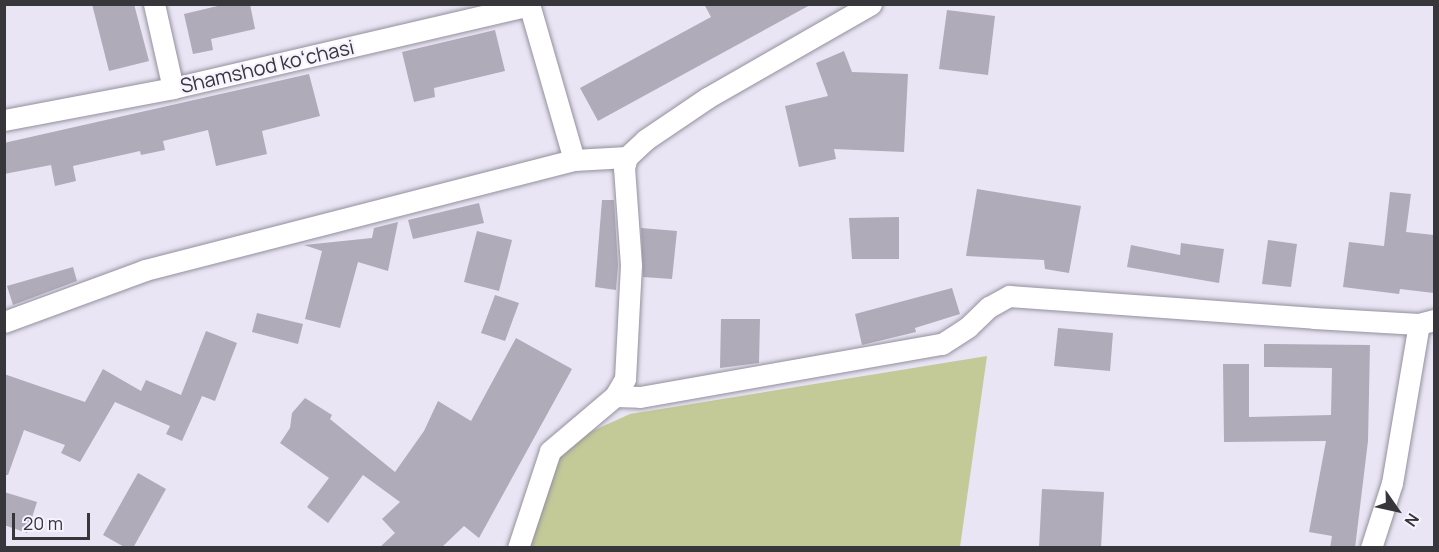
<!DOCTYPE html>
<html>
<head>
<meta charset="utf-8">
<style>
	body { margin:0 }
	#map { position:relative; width:1439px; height:552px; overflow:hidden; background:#e9e5f4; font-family:Manrope,sans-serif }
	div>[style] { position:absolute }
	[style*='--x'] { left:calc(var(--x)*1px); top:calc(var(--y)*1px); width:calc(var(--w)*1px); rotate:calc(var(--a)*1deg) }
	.green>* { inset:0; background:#c3ca98 }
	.building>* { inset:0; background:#afabb9 }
	.roads { filter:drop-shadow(0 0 2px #94909d) drop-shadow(0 0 2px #94909d) }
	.street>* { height:21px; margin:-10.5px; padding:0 10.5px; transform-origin:10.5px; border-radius:10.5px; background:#fff }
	span { translate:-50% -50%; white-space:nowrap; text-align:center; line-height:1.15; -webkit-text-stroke:4.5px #f6f3ff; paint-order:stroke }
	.street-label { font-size:20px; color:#37363b }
	.frame { position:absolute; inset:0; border:6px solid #37363b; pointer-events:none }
	.north { position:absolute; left:1367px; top:480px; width:60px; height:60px; -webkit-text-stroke:4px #f6f3ff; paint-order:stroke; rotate:124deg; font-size:16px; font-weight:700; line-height:24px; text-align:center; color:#37363b }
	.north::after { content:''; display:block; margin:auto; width:21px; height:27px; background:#37363b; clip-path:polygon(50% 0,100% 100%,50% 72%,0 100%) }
	.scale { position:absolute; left:12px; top:513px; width:78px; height:27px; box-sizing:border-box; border:3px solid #37363b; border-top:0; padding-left:8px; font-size:18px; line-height:21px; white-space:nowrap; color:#37363b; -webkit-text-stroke:4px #f6f3ff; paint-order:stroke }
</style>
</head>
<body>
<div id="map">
	<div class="green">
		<div style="clip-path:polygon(987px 356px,960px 547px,530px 548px,555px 462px,579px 437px,630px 414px)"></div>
	</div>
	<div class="building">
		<div style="clip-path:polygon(92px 4px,134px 4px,149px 61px,109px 71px)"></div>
		<div style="clip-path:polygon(226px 4px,250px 4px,255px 29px,211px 39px,213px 50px,193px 54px,184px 14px)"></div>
		<div style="clip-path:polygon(704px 4px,812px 4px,598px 121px,580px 88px,711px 17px)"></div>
		<div style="clip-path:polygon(947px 10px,995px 16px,988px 75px,939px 69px)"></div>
		<div style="clip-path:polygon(495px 30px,505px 71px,434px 88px,435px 97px,414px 102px,402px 52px)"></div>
		<div style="clip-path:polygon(844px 51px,852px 72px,908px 74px,904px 152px,834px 149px,836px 159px,799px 167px,785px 106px,828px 96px,816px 63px)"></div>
		<div style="clip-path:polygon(309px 74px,320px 116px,262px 131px,267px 154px,216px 166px,208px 130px,163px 141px,165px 150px,141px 155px,140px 151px,73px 166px,76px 181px,55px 186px,51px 165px,4px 174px,4px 143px)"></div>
		<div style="clip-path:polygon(977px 189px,1081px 206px,1069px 273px,1045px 269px,1044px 260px,966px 256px)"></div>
		<div style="clip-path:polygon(1390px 192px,1411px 194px,1406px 232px,1434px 235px,1434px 293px,1400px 289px,1399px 294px,1343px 287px,1349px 242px,1384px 246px)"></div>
		<div style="clip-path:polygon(602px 200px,614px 200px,618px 265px,616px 290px,595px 287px)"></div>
		<div style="clip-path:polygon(479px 203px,484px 223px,413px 239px,408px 220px)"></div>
		<div style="clip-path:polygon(899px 217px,899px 259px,852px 259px,849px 218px)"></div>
		<div style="clip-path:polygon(398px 222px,388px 271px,358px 262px,340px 328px,305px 319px,322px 251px,304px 245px,372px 238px,374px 228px)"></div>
		<div style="clip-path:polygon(641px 228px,677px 231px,672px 279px,643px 277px)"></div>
		<div style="clip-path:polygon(477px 231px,512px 240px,499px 291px,464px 282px)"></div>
		<div style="clip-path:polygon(1268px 240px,1297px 244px,1291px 287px,1262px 284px)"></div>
		<div style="clip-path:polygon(1181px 243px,1224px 249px,1219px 283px,1127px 267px,1131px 245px,1180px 255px)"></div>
		<div style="clip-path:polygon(73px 267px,77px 281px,13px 305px,7px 286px)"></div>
		<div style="clip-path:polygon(952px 288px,960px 314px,915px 328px,916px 332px,862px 345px,855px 314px)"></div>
		<div style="clip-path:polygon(495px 295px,519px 303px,505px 341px,481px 333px)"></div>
		<div style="clip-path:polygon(257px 313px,303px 324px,298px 344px,252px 332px)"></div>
		<div style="clip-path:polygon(721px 319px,760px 319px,759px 363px,720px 368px)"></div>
		<div style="clip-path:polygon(1058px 328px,1113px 333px,1110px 371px,1054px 366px)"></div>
		<div style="clip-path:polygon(206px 331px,237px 343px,215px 401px,202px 396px,182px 441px,166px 434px,170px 426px,115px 402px,80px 462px,61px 453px,65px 445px,24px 430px,8px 475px,4px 475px,4px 374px,85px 402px,103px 369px,141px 391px,146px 380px,181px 395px)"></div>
		<div style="clip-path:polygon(516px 338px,572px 369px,479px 538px,464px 526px,441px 548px,379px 548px,395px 533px,382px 519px,400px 502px,363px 475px,328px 523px,307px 507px,329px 478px,280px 443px,290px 428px,292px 413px,305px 398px,332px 415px,330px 419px,395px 472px,424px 431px,438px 401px,471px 421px)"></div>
		<div style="clip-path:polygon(1264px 344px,1370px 345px,1368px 441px,1355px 548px,1330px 548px,1332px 536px,1309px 532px,1326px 441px,1224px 442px,1223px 364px,1249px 364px,1249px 417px,1331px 415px,1332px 368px,1264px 367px)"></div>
		<div style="clip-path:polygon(138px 473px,166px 489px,133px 548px,126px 548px,103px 535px)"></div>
		<div style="clip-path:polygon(1042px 489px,1104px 492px,1101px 548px,1039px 548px)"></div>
		<div style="clip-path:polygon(4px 492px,37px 502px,27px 533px,4px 525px)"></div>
	</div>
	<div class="roads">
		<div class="street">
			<div style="--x:154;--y:4;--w:86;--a:77.3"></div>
			<div style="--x:529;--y:4;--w:162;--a:73.9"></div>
			<div style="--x:574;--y:160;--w:53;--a:-3.2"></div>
			<div style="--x:627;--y:157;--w:25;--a:-43"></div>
			<div style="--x:645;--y:140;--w:75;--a:-34.1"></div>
			<div style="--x:707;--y:98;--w:189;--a:-29.8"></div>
			<div style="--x:4;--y:120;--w:172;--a:-10.7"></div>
			<div style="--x:173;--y:88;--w:366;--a:-13.1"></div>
			<div style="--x:4;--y:322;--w:150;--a:-20.2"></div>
			<div style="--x:145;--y:270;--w:443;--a:-14.4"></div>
			<div style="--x:615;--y:396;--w:25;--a:2"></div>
			<div style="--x:640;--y:397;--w:307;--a:-10"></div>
			<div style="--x:942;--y:344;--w:31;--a:-33"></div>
			<div style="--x:968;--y:327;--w:29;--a:-44"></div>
			<div style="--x:989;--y:307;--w:23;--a:-29"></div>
			<div style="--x:1009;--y:296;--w:306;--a:4.1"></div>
			<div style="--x:1314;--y:318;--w:105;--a:3.3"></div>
			<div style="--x:1419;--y:324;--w:16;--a:-15"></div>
			<div style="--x:518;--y:548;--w:102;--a:-71.7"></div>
			<div style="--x:550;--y:451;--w:85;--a:-40.2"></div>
			<div style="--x:615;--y:396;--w:20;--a:-60"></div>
			<div style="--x:625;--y:379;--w:114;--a:-87"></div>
			<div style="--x:631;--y:265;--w:97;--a:-94.1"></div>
			<div style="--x:624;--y:168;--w:11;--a:-75"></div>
			<div style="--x:1371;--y:548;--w:68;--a:-72.1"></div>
			<div style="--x:1392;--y:483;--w:161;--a:-80.4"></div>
		</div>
	</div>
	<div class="street-label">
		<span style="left:267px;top:66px;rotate:-13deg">Shamshod koʻchasi</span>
	</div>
	<div class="frame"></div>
	<div class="north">N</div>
	<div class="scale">20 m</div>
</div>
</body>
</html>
